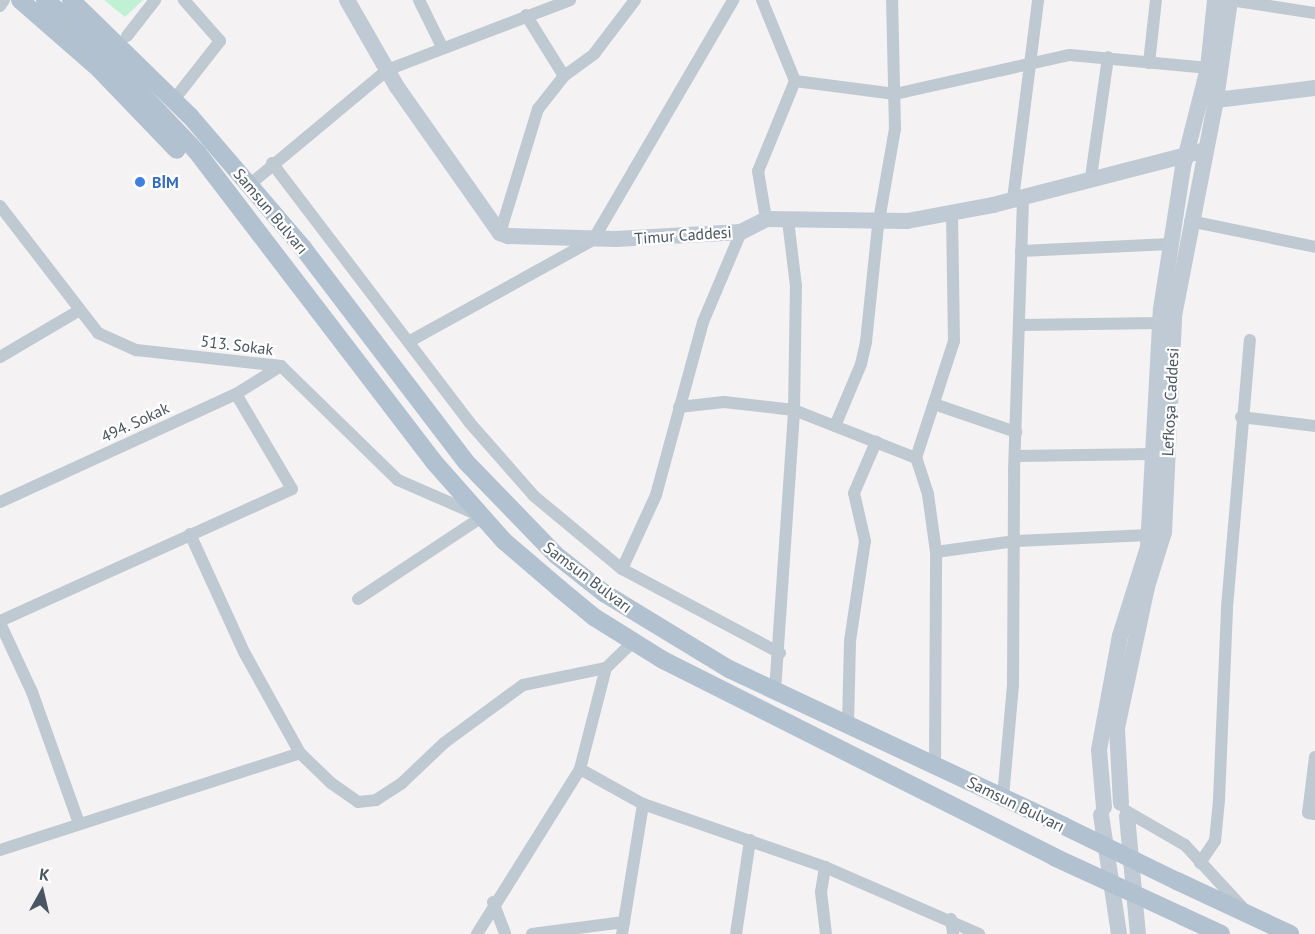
<!DOCTYPE html>
<html>
<head>
<meta charset="utf-8">
<style>
	body { margin:0 }
	#map { position:relative; width:1315px; height:934px; overflow:hidden; background:#f4f2f2; font-family:"PT Sans",sans-serif }
	div>[style] { position:absolute }
	[style*='--x'] { left:calc(var(--x)*1px); top:calc(var(--y)*1px); width:calc(var(--w)*1px); rotate:calc(var(--a)*1deg) }
	.green>* { inset:0; background:#c1f1d4 }
	.street>* { height:12px; margin:-6px; padding:0 6px; transform-origin:6px; border-radius:6px; background:#bfc9d1 }
	.secondary>* { height:16px; margin:-8px; padding:0 8px; transform-origin:8px; border-radius:8px; background:#bfcad5 }
	.primary>* { height:18px; margin:-9px; padding:0 9px; transform-origin:9px; border-radius:9px; background:#b1c1d0 }
	.primary-bridge>* { height:18px; margin:-9px; padding:0 9px; transform-origin:9px; border-radius:9px; background:#b1c1d0 }
	.dots>* { width:16px; height:16px; translate:-50% -50%; box-sizing:border-box; border:3px solid #fff; border-radius:50% }
	span { translate:-50% -50%; white-space:nowrap; text-align:center; line-height:1.15; -webkit-text-stroke:4.5px #fff; paint-order:stroke }
	.shop-label { font-size:16px; color:#366cbe; font-weight:700 }
	.left { translate:0 -50%; text-align:left }
	.street-label { font-size:16px; color:#495560 }
	.north { position:absolute; left:12px; top:862px; width:60px; height:60px; -webkit-text-stroke:4px #fff; paint-order:stroke; rotate:8deg; font-size:16px; font-weight:700; line-height:24px; text-align:center; color:#495560 }
	.north::after { content:''; display:block; margin:auto; width:21px; height:27px; background:#495560; clip-path:polygon(50% 0,100% 100%,50% 72%,0 100%) }
</style>
</head>
<body>
<div id="map">
	<div class="green">
		<div style="clip-path:polygon(104px 0,143px 0,125px 17px)"></div>
	</div>
	<div class="street">
		<div style="--x:419;--y:0;--w:52;--a:63.9"></div>
		<div style="--x:762;--y:0;--w:87;--a:67.8"></div>
		<div style="--x:795;--y:81;--w:97;--a:112.3"></div>
		<div style="--x:758;--y:171;--w:49;--a:80.5"></div>
		<div style="--x:1230;--y:0;--w:86;--a:8.7"></div>
		<div style="--x:0;--y:6;--w:7;--a:-56"></div>
		<div style="--x:526;--y:15;--w:72;--a:58.1"></div>
		<div style="--x:127;--y:36;--w:46;--a:-52.1"></div>
		<div style="--x:1149;--y:63;--w:63;--a:-83.7"></div>
		<div style="--x:795;--y:81;--w:101;--a:7.4"></div>
		<div style="--x:895;--y:94;--w:179;--a:-12.6"></div>
		<div style="--x:1070;--y:55;--w:139;--a:5.4"></div>
		<div style="--x:180;--y:92;--w:65;--a:-51.9"></div>
		<div style="--x:220;--y:41;--w:55;--a:-131.3"></div>
		<div style="--x:272;--y:163;--w:325;--a:52.7"></div>
		<div style="--x:469;--y:422;--w:98;--a:48.7"></div>
		<div style="--x:534;--y:496;--w:114;--a:39.7"></div>
		<div style="--x:622;--y:569;--w:179;--a:28"></div>
		<div style="--x:1091;--y:177;--w:121;--a:-81.9"></div>
		<div style="--x:248;--y:186;--w:181;--a:-39.8"></div>
		<div style="--x:387;--y:70;--w:196;--a:-20.9"></div>
		<div style="--x:1013;--y:199;--w:201;--a:-82.8"></div>
		<div style="--x:0;--y:206;--w:160;--a:52.3"></div>
		<div style="--x:98;--y:333;--w:42;--a:24.1"></div>
		<div style="--x:136;--y:350;--w:146;--a:6.3"></div>
		<div style="--x:281;--y:366;--w:163;--a:44.3"></div>
		<div style="--x:398;--y:480;--w:87;--a:23.6"></div>
		<div style="--x:1190;--y:221;--w:128;--a:11.7"></div>
		<div style="--x:500;--y:233;--w:130;--a:-73"></div>
		<div style="--x:538;--y:109;--w:42;--a:-51.8"></div>
		<div style="--x:564;--y:76;--w:37;--a:-36"></div>
		<div style="--x:594;--y:54;--w:68;--a:-52.8"></div>
		<div style="--x:1021;--y:251;--w:150;--a:-2.7"></div>
		<div style="--x:1021;--y:325;--w:139;--a:-0.8"></div>
		<div style="--x:410;--y:341;--w:209;--a:-28.9"></div>
		<div style="--x:593;--y:240;--w:278;--a:-59.7"></div>
		<div style="--x:0;--y:357;--w:91;--a:-30.5"></div>
		<div style="--x:934;--y:404;--w:87;--a:18.9"></div>
		<div style="--x:679;--y:407;--w:45;--a:-6.3"></div>
		<div style="--x:724;--y:402;--w:70;--a:6.5"></div>
		<div style="--x:794;--y:410;--w:131;--a:21.5"></div>
		<div style="--x:1241;--y:417;--w:75;--a:6.9"></div>
		<div style="--x:835;--y:426;--w:67;--a:-67.2"></div>
		<div style="--x:861;--y:364;--w:23;--a:-77"></div>
		<div style="--x:866;--y:342;--w:117;--a:-84.1"></div>
		<div style="--x:878;--y:226;--w:98;--a:-80.1"></div>
		<div style="--x:895;--y:129;--w:129;--a:-91.3"></div>
		<div style="--x:1015;--y:456;--w:138;--a:-0.8"></div>
		<div style="--x:0;--y:502;--w:260;--a:-24.6"></div>
		<div style="--x:236;--y:394;--w:53;--a:-31.9"></div>
		<div style="--x:190;--y:534;--w:130;--a:65.4"></div>
		<div style="--x:244;--y:652;--w:115;--a:61"></div>
		<div style="--x:300;--y:753;--w:43;--a:44.1"></div>
		<div style="--x:331;--y:783;--w:33;--a:35"></div>
		<div style="--x:358;--y:802;--w:18;--a:-6"></div>
		<div style="--x:376;--y:800;--w:31;--a:-33"></div>
		<div style="--x:402;--y:783;--w:58;--a:-43.6"></div>
		<div style="--x:444;--y:743;--w:98;--a:-36.3"></div>
		<div style="--x:523;--y:685;--w:85;--a:-11.6"></div>
		<div style="--x:606;--y:668;--w:37;--a:-44"></div>
		<div style="--x:936;--y:552;--w:80;--a:-7.9"></div>
		<div style="--x:1015;--y:541;--w:134;--a:-2.6"></div>
		<div style="--x:622;--y:569;--w:81;--a:-65.3"></div>
		<div style="--x:656;--y:495;--w:179;--a:-74.8"></div>
		<div style="--x:703;--y:322;--w:98;--a:-67.1"></div>
		<div style="--x:358;--y:599;--w:149;--a:-33.5"></div>
		<div style="--x:0;--y:621;--w:320;--a:-24.3"></div>
		<div style="--x:292;--y:489;--w:110;--a:-120.5"></div>
		<div style="--x:0;--y:623;--w:76;--a:65.1"></div>
		<div style="--x:32;--y:692;--w:139;--a:70.3"></div>
		<div style="--x:775;--y:691;--w:282;--a:-86.1"></div>
		<div style="--x:794;--y:410;--w:124;--a:-89.1"></div>
		<div style="--x:796;--y:286;--w:65;--a:-97"></div>
		<div style="--x:848;--y:724;--w:83;--a:-88.6"></div>
		<div style="--x:850;--y:641;--w:101;--a:-81.5"></div>
		<div style="--x:865;--y:541;--w:49;--a:-102.9"></div>
		<div style="--x:854;--y:493;--w:56;--a:-66.7"></div>
		<div style="--x:1315;--y:757;--w:56;--a:97.1"></div>
		<div style="--x:1308;--y:813;--w:7;--a:8"></div>
		<div style="--x:935;--y:765;--w:213;--a:-89.7"></div>
		<div style="--x:936;--y:552;--w:59;--a:-97.9"></div>
		<div style="--x:928;--y:494;--w:38;--a:-108"></div>
		<div style="--x:916;--y:458;--w:123;--a:-72"></div>
		<div style="--x:954;--y:341;--w:128;--a:-90.9"></div>
		<div style="--x:580;--y:769;--w:72;--a:29.1"></div>
		<div style="--x:643;--y:804;--w:193;--a:19.1"></div>
		<div style="--x:825;--y:867;--w:168;--a:23.5"></div>
		<div style="--x:1003;--y:797;--w:112;--a:-84.9"></div>
		<div style="--x:1013;--y:685;--w:214;--a:-89.7"></div>
		<div style="--x:1014;--y:471;--w:274;--a:-88.1"></div>
		<div style="--x:1126;--y:811;--w:68;--a:30"></div>
		<div style="--x:1185;--y:845;--w:84;--a:47.4"></div>
		<div style="--x:0;--y:850;--w:315;--a:-17.9"></div>
		<div style="--x:1200;--y:863;--w:27;--a:-56"></div>
		<div style="--x:1215;--y:841;--w:41;--a:-84.4"></div>
		<div style="--x:1219;--y:800;--w:193;--a:-87.6"></div>
		<div style="--x:1227;--y:607;--w:268;--a:-85.1"></div>
		<div style="--x:825;--y:867;--w:25;--a:99"></div>
		<div style="--x:821;--y:892;--w:42;--a:83.2"></div>
		<div style="--x:493;--y:902;--w:34;--a:69"></div>
		<div style="--x:951;--y:919;--w:15;--a:82"></div>
		<div style="--x:477;--y:934;--w:195;--a:-58"></div>
		<div style="--x:580;--y:769;--w:104;--a:-75.6"></div>
		<div style="--x:532;--y:934;--w:93;--a:-7.4"></div>
		<div style="--x:622;--y:934;--w:132;--a:-80.8"></div>
		<div style="--x:736;--y:934;--w:95;--a:-81.5"></div>
	</div>
	<div class="secondary">
		<div style="--x:347;--y:0;--w:100;--a:60.1"></div>
		<div style="--x:397;--y:87;--w:179;--a:54.8"></div>
		<div style="--x:500;--y:233;--w:9;--a:21"></div>
		<div style="--x:508;--y:236;--w:108;--a:1.6"></div>
		<div style="--x:616;--y:239;--w:125;--a:-3.2"></div>
		<div style="--x:741;--y:232;--w:28;--a:-27"></div>
		<div style="--x:766;--y:219;--w:141;--a:0.8"></div>
		<div style="--x:907;--y:221;--w:87;--a:-10.5"></div>
		<div style="--x:993;--y:205;--w:219;--a:-14.5"></div>
		<div style="--x:1208;--y:98;--w:8;--a:14"></div>
		<div style="--x:1216;--y:100;--w:100;--a:-6.9"></div>
		<div style="--x:1121;--y:803;--w:75;--a:-93.1"></div>
		<div style="--x:1117;--y:728;--w:144;--a:-78"></div>
		<div style="--x:1147;--y:587;--w:58;--a:-72.8"></div>
		<div style="--x:1164;--y:532;--w:216;--a:-87.3"></div>
		<div style="--x:1174;--y:316;--w:220;--a:-79"></div>
		<div style="--x:1216;--y:100;--w:101;--a:-82"></div>
		<div style="--x:1104;--y:807;--w:57;--a:-95"></div>
		<div style="--x:1099;--y:750;--w:116;--a:-79.6"></div>
		<div style="--x:1120;--y:636;--w:93;--a:-72.5"></div>
		<div style="--x:1148;--y:547;--w:238;--a:-86.9"></div>
		<div style="--x:1161;--y:309;--w:144;--a:-81.2"></div>
		<div style="--x:1183;--y:167;--w:102;--a:-75.8"></div>
		<div style="--x:1208;--y:68;--w:68;--a:-84.1"></div>
		<div style="--x:1101;--y:815;--w:120;--a:81.4"></div>
		<div style="--x:1127;--y:816;--w:119;--a:84.7"></div>
	</div>
	<div class="primary">
		<div style="--x:20;--y:0;--w:105;--a:41.1"></div>
		<div style="--x:99;--y:69;--w:112;--a:46.1"></div>
		<div style="--x:45;--y:0;--w:44;--a:39.5"></div>
		<div style="--x:79;--y:28;--w:171;--a:46.4"></div>
		<div style="--x:197;--y:152;--w:390;--a:52.6"></div>
		<div style="--x:434;--y:462;--w:106;--a:48.5"></div>
		<div style="--x:504;--y:541;--w:74;--a:40.6"></div>
		<div style="--x:560;--y:589;--w:44;--a:39.5"></div>
		<div style="--x:594;--y:617;--w:81;--a:31.9"></div>
		<div style="--x:663;--y:660;--w:438;--a:26.7"></div>
		<div style="--x:71;--y:0;--w:166;--a:44.3"></div>
		<div style="--x:190;--y:116;--w:174;--a:49.4"></div>
		<div style="--x:303;--y:248;--w:269;--a:52.7"></div>
		<div style="--x:466;--y:462;--w:129;--a:45.9"></div>
		<div style="--x:556;--y:555;--w:61;--a:38.4"></div>
		<div style="--x:604;--y:593;--w:146;--a:31.3"></div>
		<div style="--x:729;--y:669;--w:370;--a:25.1"></div>
		<div style="--x:1177;--y:881;--w:125;--a:25.1"></div>
		<div style="--x:1182;--y:916;--w:43;--a:24.8"></div>
	</div>
	<div class="primary-bridge">
		<div style="--x:1064;--y:826;--w:126;--a:26"></div>
		<div style="--x:1054;--y:857;--w:141;--a:24.7"></div>
	</div>
	<div class="dots">
		<div style="left:140px;top:182px;background:#3f7fe0"></div>
	</div>
	<div class="shop-label">
		<span class="left" style="left:152px;top:182px">BİM</span>
	</div>
	<div class="street-label">
		<span style="left:271px;top:211px;rotate:50deg">Samsun Bulvarı</span>
		<span style="left:683px;top:235px;rotate:-4deg">Timur Caddesi</span>
		<span style="left:237px;top:345px;rotate:7deg">513. Sokak</span>
		<span style="left:1170px;top:402px;rotate:-87deg">Lefkoşa Caddesi</span>
		<span style="left:135px;top:422px;rotate:-25deg">494. Sokak</span>
		<span style="left:588px;top:577px;rotate:37deg">Samsun Bulvarı</span>
		<span style="left:1016px;top:804px;rotate:26deg">Samsun Bulvarı</span>
	</div>
	<div class="north">K</div>
</div>
</body>
</html>
